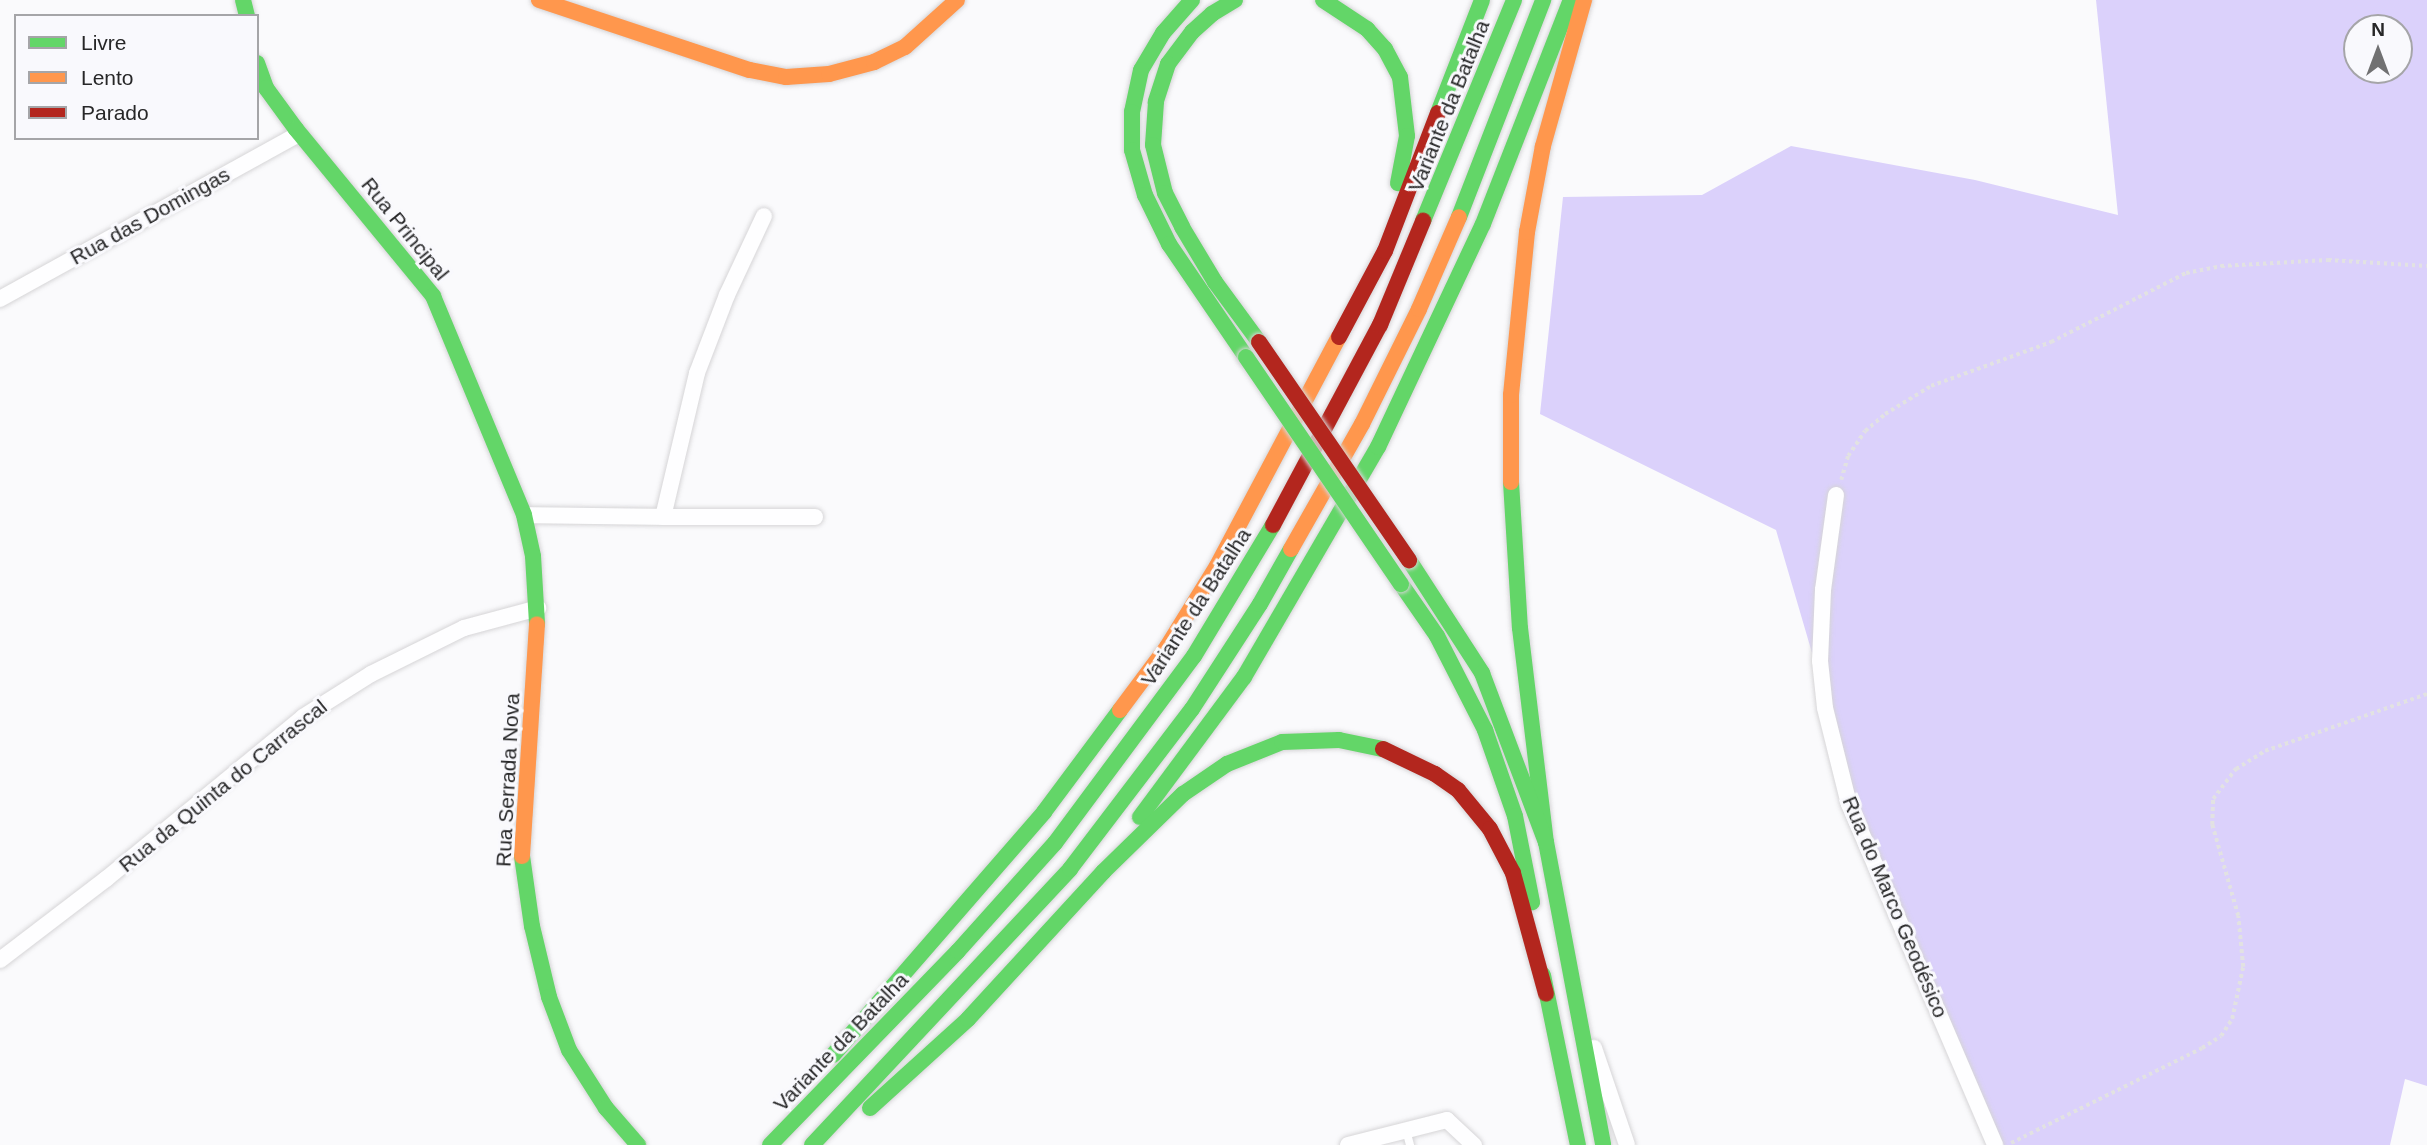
<!DOCTYPE html>
<html>
<head>
<meta charset="utf-8">
<style>
	body { margin:0 }
	#map { position:relative; width:2427px; height:1145px; overflow:hidden; background:#fafafc; font-family:Helvetica,sans-serif }
	div>[style] { position:absolute }
	[style*='--x'] { left:calc(var(--x)*1px); top:calc(var(--y)*1px); width:calc(var(--w)*1px); rotate:calc(var(--a)*1deg) }
	.forest>* { inset:0; background:#dbd1fb }
	.path>* { height:3.5px; margin-top:-1.75px; transform-origin:0; background:repeating-linear-gradient(90deg,#e2e2e2 0 3.5px,transparent 0 7px) }
	.roads { filter:drop-shadow(0 0 2px #d6d5d7) drop-shadow(0 0 2px #d6d5d7) }
	.lane>* { height:8px; margin:-4px; padding:0 4px; transform-origin:4px; border-radius:4px; background:#fefeff }
	.street>* { height:16px; margin:-8px; padding:0 8px; transform-origin:8px; border-radius:8px; background:#fefeff }
	.fast>* { height:16px; margin:-8px; padding:0 8px; transform-origin:8px; border-radius:8px; background:#63d668 }
	.slow>* { height:16px; margin:-8px; padding:0 8px; transform-origin:8px; border-radius:8px; background:#ff974d }
	.jam>* { height:16px; margin:-8px; padding:0 8px; transform-origin:8px; border-radius:8px; background:#b3261e }
	.bridges { filter:drop-shadow(0 0 2px #d6d5d7) drop-shadow(0 0 2px #d6d5d7) }
	.fast-bridge>* { height:16px; margin:-8px; padding:0 8px; transform-origin:8px; border-radius:8px; background:#63d668 }
	.jam-bridge>* { height:16px; margin:-8px; padding:0 8px; transform-origin:8px; border-radius:8px; background:#b3261e }
	span { translate:-50% -50%; white-space:nowrap; text-align:center; line-height:1.15; -webkit-text-stroke:6px #f9f9fd; paint-order:stroke }
	.street-label { font-size:21px; color:#272728 }
	.legend { position:absolute; left:14px; top:14px; width:245px; height:126px; box-sizing:border-box; background:#f9f9fd; border:2px solid #a5a5a8; margin:0; padding:9px 12px; list-style:none; font-size:21px; color:#272728 }
	.legend li { display:flex; align-items:center; gap:14px; height:35px }
	.legend b { width:35px; border:2px solid #a5a5a8 }
	.north { position:absolute; left:2343px; top:14px; width:70px; height:70px; box-sizing:border-box; background:#f9f9fd; border:2px solid #a5a5a8; border-radius:50%; rotate:0deg; font-size:19px; font-weight:700; line-height:28px; text-align:center; color:#272728 }
	.north::after { content:''; display:block; margin:auto; width:24px; height:32px; background:#717172; clip-path:polygon(50% 0,100% 100%,50% 72%,0 100%) }
</style>
</head>
<body>
<div id="map">
	<div class="forest">
		<div style="clip-path:polygon(evenodd,2096px 0,2427px 0,2427px 1086px,2405px 1079px,2390px 1145px,1993px 1145px,1856px 803px,1776px 530px,1540px 414px,1563px 197px,1702px 195px,1791px 146px,1975px 180px,2118px 215px,2096px 0,2357px 28px,2399px 28px,2399px 70px,2357px 70px,2357px 28px)"></div>
	</div>
	<div class="path">
		<div style="--x:1841;--y:480;--w:25;--a:-74"></div>
		<div style="--x:1848;--y:456;--w:30;--a:-56"></div>
		<div style="--x:1865;--y:431;--w:26;--a:-40"></div>
		<div style="--x:1885;--y:414;--w:54;--a:-31.3"></div>
		<div style="--x:1931;--y:386;--w:128;--a:-20.1"></div>
		<div style="--x:2051;--y:342;--w:152;--a:-27.1"></div>
		<div style="--x:2186;--y:273;--w:36;--a:-11"></div>
		<div style="--x:2221;--y:266;--w:107;--a:-3.2"></div>
		<div style="--x:2328;--y:260;--w:99;--a:3.5"></div>
		<div style="--x:2011;--y:1143;--w:213;--a:-26.4"></div>
		<div style="--x:2202;--y:1048;--w:22;--a:-32"></div>
		<div style="--x:2221;--y:1036;--w:20;--a:-57"></div>
		<div style="--x:2232;--y:1019;--w:53;--a:-78.1"></div>
		<div style="--x:2243;--y:967;--w:51;--a:-95.6"></div>
		<div style="--x:2238;--y:916;--w:95;--a:-105.9"></div>
		<div style="--x:2212;--y:825;--w:26;--a:-88"></div>
		<div style="--x:2213;--y:799;--w:38;--a:-53"></div>
		<div style="--x:2236;--y:769;--w:34;--a:-32"></div>
		<div style="--x:2265;--y:751;--w:172;--a:-19.4"></div>
	</div>
	<div class="roads">
		<div class="lane">
			<div style="--x:1406;--y:1130;--w:16;--a:75"></div>
		</div>
		<div class="street">
			<div style="--x:0;--y:299;--w:342;--a:-28.9"></div>
			<div style="--x:1836;--y:495;--w:96;--a:97.8"></div>
			<div style="--x:1823;--y:590;--w:71;--a:92.4"></div>
			<div style="--x:1820;--y:661;--w:47;--a:83.9"></div>
			<div style="--x:1825;--y:708;--w:99;--a:76"></div>
			<div style="--x:1849;--y:804;--w:371;--a:66.8"></div>
			<div style="--x:524;--y:515;--w:139;--a:0.8"></div>
			<div style="--x:663;--y:517;--w:148;--a:-76.7"></div>
			<div style="--x:697;--y:373;--w:84;--a:-69"></div>
			<div style="--x:727;--y:295;--w:87;--a:-64.9"></div>
			<div style="--x:663;--y:517;--w:152;--a:0"></div>
			<div style="--x:0;--y:960;--w:133;--a:-37.4"></div>
			<div style="--x:106;--y:879;--w:255;--a:-39.4"></div>
			<div style="--x:303;--y:717;--w:80;--a:-32.3"></div>
			<div style="--x:371;--y:674;--w:104;--a:-26.3"></div>
			<div style="--x:464;--y:628;--w:77;--a:-15.1"></div>
			<div style="--x:1594;--y:1048;--w:102;--a:71.2"></div>
			<div style="--x:1348;--y:1145;--w:102;--a:-14.2"></div>
			<div style="--x:1447;--y:1120;--w:37;--a:43"></div>
		</div>
		<div class="fast">
			<div style="--x:243;--y:0;--w:16;--a:76"></div>
			<div style="--x:1192;--y:0;--w:44;--a:131.3"></div>
			<div style="--x:1163;--y:33;--w:43;--a:120.7"></div>
			<div style="--x:1141;--y:70;--w:43;--a:102.1"></div>
			<div style="--x:1132;--y:112;--w:38;--a:90"></div>
			<div style="--x:1132;--y:150;--w:47;--a:73.9"></div>
			<div style="--x:1145;--y:195;--w:55;--a:63.9"></div>
			<div style="--x:1169;--y:244;--w:137;--a:55.7"></div>
			<div style="--x:1235;--y:0;--w:27;--a:149"></div>
			<div style="--x:1212;--y:14;--w:27;--a:138"></div>
			<div style="--x:1192;--y:32;--w:40;--a:127"></div>
			<div style="--x:1168;--y:64;--w:40;--a:108"></div>
			<div style="--x:1156;--y:102;--w:43;--a:94"></div>
			<div style="--x:1153;--y:145;--w:49;--a:76"></div>
			<div style="--x:1165;--y:193;--w:38;--a:63"></div>
			<div style="--x:1182;--y:227;--w:64;--a:59"></div>
			<div style="--x:1215;--y:282;--w:74;--a:53.7"></div>
			<div style="--x:1323;--y:0;--w:53;--a:33.4"></div>
			<div style="--x:1367;--y:29;--w:27;--a:48"></div>
			<div style="--x:1385;--y:49;--w:32;--a:62"></div>
			<div style="--x:1400;--y:77;--w:59;--a:83.2"></div>
			<div style="--x:1407;--y:136;--w:48;--a:100.8"></div>
			<div style="--x:257;--y:63;--w:27;--a:70"></div>
			<div style="--x:266;--y:88;--w:51;--a:53.8"></div>
			<div style="--x:296;--y:129;--w:216;--a:50.6"></div>
			<div style="--x:433;--y:296;--w:237;--a:67.4"></div>
			<div style="--x:524;--y:515;--w:42;--a:77.6"></div>
			<div style="--x:533;--y:556;--w:68;--a:86.6"></div>
			<div style="--x:1438;--y:113;--w:121;--a:-68.7"></div>
			<div style="--x:1459;--y:217;--w:233;--a:-68.8"></div>
			<div style="--x:1423;--y:221;--w:239;--a:-67.6"></div>
			<div style="--x:1511;--y:482;--w:146;--a:86.5"></div>
			<div style="--x:1520;--y:628;--w:216;--a:83.1"></div>
			<div style="--x:1546;--y:842;--w:308;--a:79.3"></div>
			<div style="--x:1409;--y:560;--w:135;--a:57.1"></div>
			<div style="--x:1482;--y:673;--w:181;--a:69.3"></div>
			<div style="--x:1401;--y:584;--w:63;--a:55.3"></div>
			<div style="--x:1437;--y:636;--w:106;--a:62.9"></div>
			<div style="--x:1485;--y:730;--w:91;--a:70.8"></div>
			<div style="--x:1515;--y:816;--w:88;--a:78.8"></div>
			<div style="--x:1140;--y:817;--w:174;--a:-53.4"></div>
			<div style="--x:1244;--y:677;--w:266;--a:-59.8"></div>
			<div style="--x:1378;--y:447;--w:246;--a:-64.8"></div>
			<div style="--x:1483;--y:224;--w:241;--a:-68.6"></div>
			<div style="--x:522;--y:856;--w:71;--a:81.9"></div>
			<div style="--x:532;--y:926;--w:73;--a:76.5"></div>
			<div style="--x:549;--y:997;--w:57;--a:69.3"></div>
			<div style="--x:569;--y:1050;--w:69;--a:57.5"></div>
			<div style="--x:606;--y:1108;--w:49;--a:49.1"></div>
			<div style="--x:1543;--y:975;--w:174;--a:78.4"></div>
			<div style="--x:833;--y:1055;--w:322;--a:-49"></div>
			<div style="--x:1044;--y:812;--w:127;--a:-53.3"></div>
			<div style="--x:870;--y:1108;--w:132;--a:-42.2"></div>
			<div style="--x:968;--y:1019;--w:200;--a:-47.4"></div>
			<div style="--x:1103;--y:872;--w:112;--a:-44.3"></div>
			<div style="--x:1183;--y:794;--w:53;--a:-34.3"></div>
			<div style="--x:1227;--y:764;--w:59;--a:-21.8"></div>
			<div style="--x:1282;--y:742;--w:57;--a:-2"></div>
			<div style="--x:1339;--y:740;--w:45;--a:11.6"></div>
			<div style="--x:770;--y:1145;--w:270;--a:-45.9"></div>
			<div style="--x:958;--y:951;--w:145;--a:-48.1"></div>
			<div style="--x:1055;--y:843;--w:233;--a:-53.4"></div>
			<div style="--x:1194;--y:656;--w:153;--a:-58.9"></div>
			<div style="--x:812;--y:1145;--w:378;--a:-46.9"></div>
			<div style="--x:1070;--y:869;--w:201;--a:-52.7"></div>
			<div style="--x:1192;--y:709;--w:125;--a:-57.1"></div>
			<div style="--x:1260;--y:604;--w:63;--a:-60.6"></div>
		</div>
		<div class="slow">
			<div style="--x:539;--y:0;--w:222;--a:18.4"></div>
			<div style="--x:750;--y:70;--w:37;--a:11"></div>
			<div style="--x:786;--y:77;--w:43;--a:-4"></div>
			<div style="--x:829;--y:74;--w:47;--a:-14.9"></div>
			<div style="--x:874;--y:62;--w:34;--a:-26"></div>
			<div style="--x:905;--y:47;--w:70;--a:-42.1"></div>
			<div style="--x:1511;--y:482;--w:87;--a:-90"></div>
			<div style="--x:1511;--y:395;--w:164;--a:-84.4"></div>
			<div style="--x:1527;--y:232;--w:87;--a:-79.5"></div>
			<div style="--x:1543;--y:146;--w:152;--a:-74.3"></div>
			<div style="--x:1291;--y:549;--w:144;--a:-60.4"></div>
			<div style="--x:1362;--y:424;--w:128;--a:-63.6"></div>
			<div style="--x:1419;--y:309;--w:100;--a:-66.5"></div>
			<div style="--x:1120;--y:710;--w:79;--a:-53.3"></div>
			<div style="--x:1167;--y:647;--w:95;--a:-58.3"></div>
			<div style="--x:1217;--y:566;--w:259;--a:-62"></div>
			<div style="--x:522;--y:856;--w:232;--a:-86.3"></div>
		</div>
		<div class="jam">
			<div style="--x:1339;--y:337;--w:98;--a:-61.9"></div>
			<div style="--x:1385;--y:251;--w:148;--a:-69"></div>
			<div style="--x:1273;--y:525;--w:227;--a:-61.9"></div>
			<div style="--x:1380;--y:325;--w:113;--a:-67.5"></div>
			<div style="--x:1383;--y:749;--w:58;--a:25.7"></div>
			<div style="--x:1435;--y:774;--w:28;--a:35"></div>
			<div style="--x:1458;--y:790;--w:50;--a:50.6"></div>
			<div style="--x:1490;--y:829;--w:50;--a:62.4"></div>
			<div style="--x:1513;--y:873;--w:125;--a:74.7"></div>
		</div>
	</div>
	<div class="bridges">
		<div class="fast-bridge">
			<div style="--x:1246;--y:357;--w:275;--a:55.7"></div>
		</div>
		<div class="jam-bridge">
			<div style="--x:1259;--y:342;--w:265;--a:55.5"></div>
		</div>
	</div>
	<div class="street-label">
		<span style="left:1449px;top:106px;rotate:-68deg">Variante da Batalha</span>
		<span style="left:150px;top:216px;rotate:-29deg">Rua das Domingas</span>
		<span style="left:405px;top:229px;rotate:51deg">Rua Principal</span>
		<span style="left:1196px;top:607px;rotate:-57deg">Variante da Batalha</span>
		<span style="left:508px;top:780px;rotate:-87deg">Rua Serrada Nova</span>
		<span style="left:223px;top:786px;rotate:-39deg">Rua da Quinta do Carrascal</span>
		<span style="left:1895px;top:907px;rotate:67deg">Rua do Marco Geodésico</span>
		<span style="left:841px;top:1042px;rotate:-46deg">Variante da Batalha</span>
	</div>
	<ul class="legend">
	<li><b style="height:9px;background:#63d668"></b>Livre</li>
	<li><b style="height:9px;background:#ff974d"></b>Lento</li>
	<li><b style="height:9px;background:#b3261e"></b>Parado</li>
	</ul>
	<div class="north">N</div>
</div>
</body>
</html>
